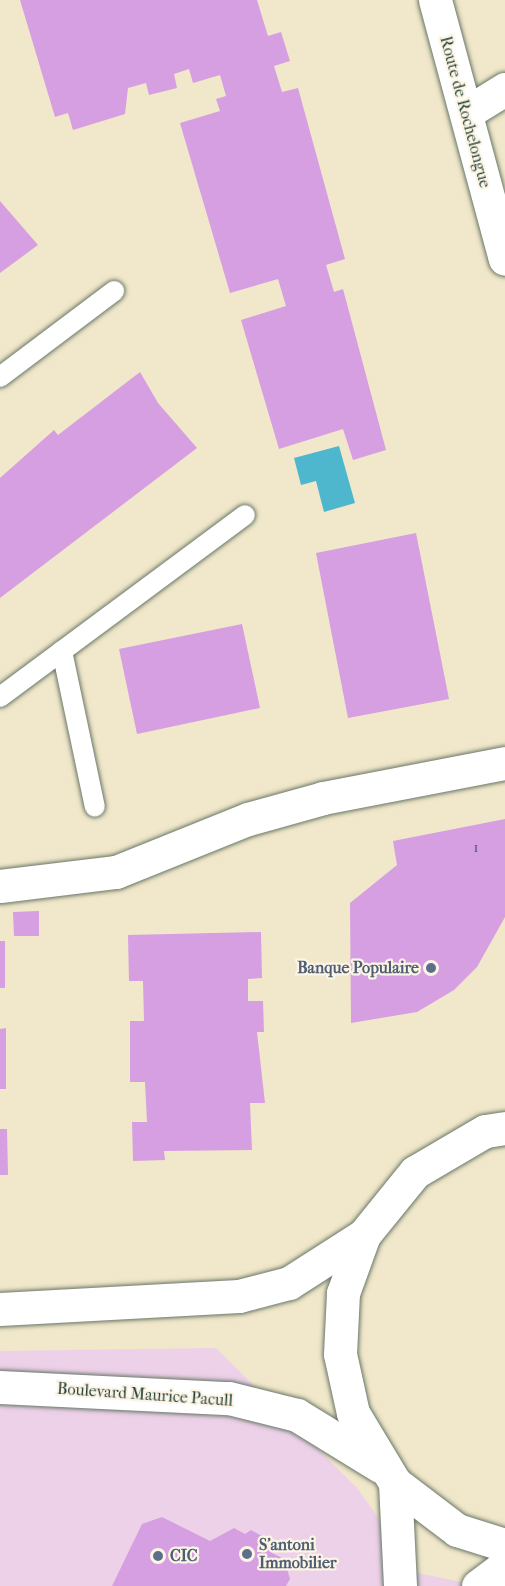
<!DOCTYPE html>
<html>
<head>
<meta charset="utf-8">
<style>
	body { margin:0 }
	#map { position:relative; width:505px; height:1586px; overflow:hidden; background:#f1e7ca; font-family:"IM FELL French Canon",serif }
	div>[style] { position:absolute }
	[style*='--x'] { left:calc(var(--x)*1px); top:calc(var(--y)*1px); width:calc(var(--w)*1px); rotate:calc(var(--a)*1deg) }
	.built>* { inset:0; background:#edd1e9 }
	.water>* { inset:0; background:#4eb6cd }
	.building>* { inset:0; background:#d59fe2 }
	.roads { filter:drop-shadow(0 0 2px #687868) drop-shadow(0 0 2px #687868) }
	.lane>* { height:20px; margin:-10px; padding:0 10px; transform-origin:10px; border-radius:10px; background:#fff }
	.street>* { height:33px; margin:-16.5px; padding:0 16.5px; transform-origin:16.5px; border-radius:16.5px; background:#fff }
	.secondary>* { height:33px; margin:-16.5px; padding:0 16.5px; transform-origin:16.5px; border-radius:16.5px; background:#fff }
	.dots>* { width:16px; height:16px; translate:-50% -50%; box-sizing:border-box; border:3px solid #fcf5e5; border-radius:50% }
	span { translate:-50% -50%; white-space:nowrap; text-align:center; line-height:1.15; -webkit-text-stroke:4.5px #fcf5e5; paint-order:stroke }
	.number-label { font-size:14px; color:#4c5660 }
	.number-label span { -webkit-text-stroke-width:0 }
	.street-label { font-size:16px; color:#1f3d34 }
	.service-label { font-size:16px; color:#4e5e75; font-weight:700 }
	.right { translate:-100% -50%; text-align:right }
	.left { translate:0 -50%; text-align:left }
</style>
</head>
<body>
<div id="map">
	<div class="built">
		<div style="clip-path:polygon(216px 1348px,357px 1488px,418px 1573px,480px 1586px,0 1586px,0 1351px)"></div>
	</div>
	<div class="water">
		<div style="clip-path:polygon(339px 446px,355px 503px,324px 512px,316px 481px,301px 485px,294px 458px)"></div>
	</div>
	<div class="building">
		<div style="clip-path:polygon(20px 0,257px 0,268px 36px,281px 32px,290px 61px,274px 66px,282px 92px,298px 88px,345px 259px,326px 265px,334px 292px,343px 289px,386px 450px,353px 460px,343px 429px,279px 449px,241px 320px,286px 306px,278px 279px,230px 293px,180px 123px,220px 111px,216px 99px,226px 96px,220px 75px,193px 83px,189px 69px,174px 74px,177px 88px,149px 95px,146px 83px,128px 88px,125px 114px,73px 130px,68px 113px,55px 117px)"></div>
		<div style="clip-path:polygon(0 201px,38px 245px,0 273px)"></div>
		<div style="clip-path:polygon(140px 372px,158px 403px,197px 448px,0 598px,0 478px,54px 430px,58px 435px)"></div>
		<div style="clip-path:polygon(416px 533px,449px 699px,348px 718px,316px 553px)"></div>
		<div style="clip-path:polygon(242px 624px,260px 708px,137px 734px,119px 649px)"></div>
		<div style="clip-path:polygon(505px 819px,505px 917px,477px 967px,454px 990px,417px 1012px,351px 1023px,350px 903px,397px 865px,393px 841px)"></div>
		<div style="clip-path:polygon(39px 911px,39px 936px,14px 936px,13px 912px)"></div>
		<div style="clip-path:polygon(261px 932px,262px 978px,248px 979px,248px 1001px,263px 1001px,264px 1032px,257px 1032px,265px 1103px,250px 1103px,252px 1150px,164px 1151px,165px 1160px,133px 1161px,132px 1122px,147px 1122px,145px 1082px,130px 1082px,130px 1021px,144px 1021px,143px 981px,129px 981px,128px 935px)"></div>
		<div style="clip-path:polygon(0 941px,5px 941px,5px 988px,0 988px)"></div>
		<div style="clip-path:polygon(6px 1028px,6px 1089px,0 1089px,0 1029px)"></div>
		<div style="clip-path:polygon(0 1129px,7px 1129px,8px 1175px,0 1175px)"></div>
		<div style="clip-path:polygon(162px 1517px,210px 1541px,234px 1528px,245px 1534px,251px 1530px,275px 1543px,272px 1553px,284px 1559px,290px 1579px,286px 1586px,112px 1586px,142px 1524px)"></div>
	</div>
	<div class="roads">
		<div class="lane">
			<div style="--x:0;--y:377;--w:143;--a:-37"></div>
			<div style="--x:62;--y:651;--w:159;--a:78.1"></div>
			<div style="--x:0;--y:697;--w:305;--a:-36.6"></div>
		</div>
		<div class="street">
			<div style="--x:466;--y:113;--w:46;--a:-31.6"></div>
			<div style="--x:0;--y:886;--w:117;--a:-6.9"></div>
			<div style="--x:116;--y:872;--w:142;--a:-21.9"></div>
			<div style="--x:248;--y:819;--w:78;--a:-15.6"></div>
			<div style="--x:323;--y:798;--w:185;--a:-10.9"></div>
			<div style="--x:395;--y:1483;--w:103;--a:87.2"></div>
			<div style="--x:478;--y:1586;--w:34;--a:-37"></div>
		</div>
		<div class="secondary">
			<div style="--x:435;--y:0;--w:268;--a:74.9"></div>
			<div style="--x:505;--y:1128;--w:20;--a:171"></div>
			<div style="--x:485;--y:1131;--w:81;--a:149.6"></div>
			<div style="--x:415;--y:1172;--w:81;--a:129"></div>
			<div style="--x:364;--y:1235;--w:62;--a:109.9"></div>
			<div style="--x:343;--y:1293;--w:61;--a:92.8"></div>
			<div style="--x:340;--y:1354;--w:60;--a:77.6"></div>
			<div style="--x:353;--y:1413;--w:82;--a:59"></div>
			<div style="--x:395;--y:1483;--w:78;--a:37.2"></div>
			<div style="--x:457;--y:1530;--w:50;--a:17.4"></div>
			<div style="--x:0;--y:1309;--w:239;--a:-3.1"></div>
			<div style="--x:239;--y:1296;--w:52;--a:-14.6"></div>
			<div style="--x:289;--y:1283;--w:89;--a:-32.6"></div>
			<div style="--x:0;--y:1387;--w:229;--a:2.8"></div>
			<div style="--x:229;--y:1398;--w:70;--a:14"></div>
			<div style="--x:297;--y:1415;--w:97;--a:31.6"></div>
		</div>
	</div>
	<div class="dots">
		<div style="left:431px;top:968px;background:#5c6f8a"></div>
		<div style="left:247px;top:1554px;background:#5c6f8a"></div>
		<div style="left:158px;top:1556px;background:#5c6f8a"></div>
	</div>
	<div class="number-label">
		<span style="left:476px;top:848px">1</span>
	</div>
	<div class="street-label">
		<span style="left:465px;top:112px;rotate:75deg">Route de Rochelongue</span>
		<span style="left:145px;top:1395px;rotate:4deg">Boulevard Maurice Pacull</span>
	</div>
	<div class="service-label">
		<span class="right" style="left:419px;top:968px">Banque Populaire</span>
		<span class="left" style="left:259px;top:1554px">S'antoni<br>Immobilier</span>
		<span class="left" style="left:170px;top:1556px">CIC</span>
	</div>
</div>
</body>
</html>
